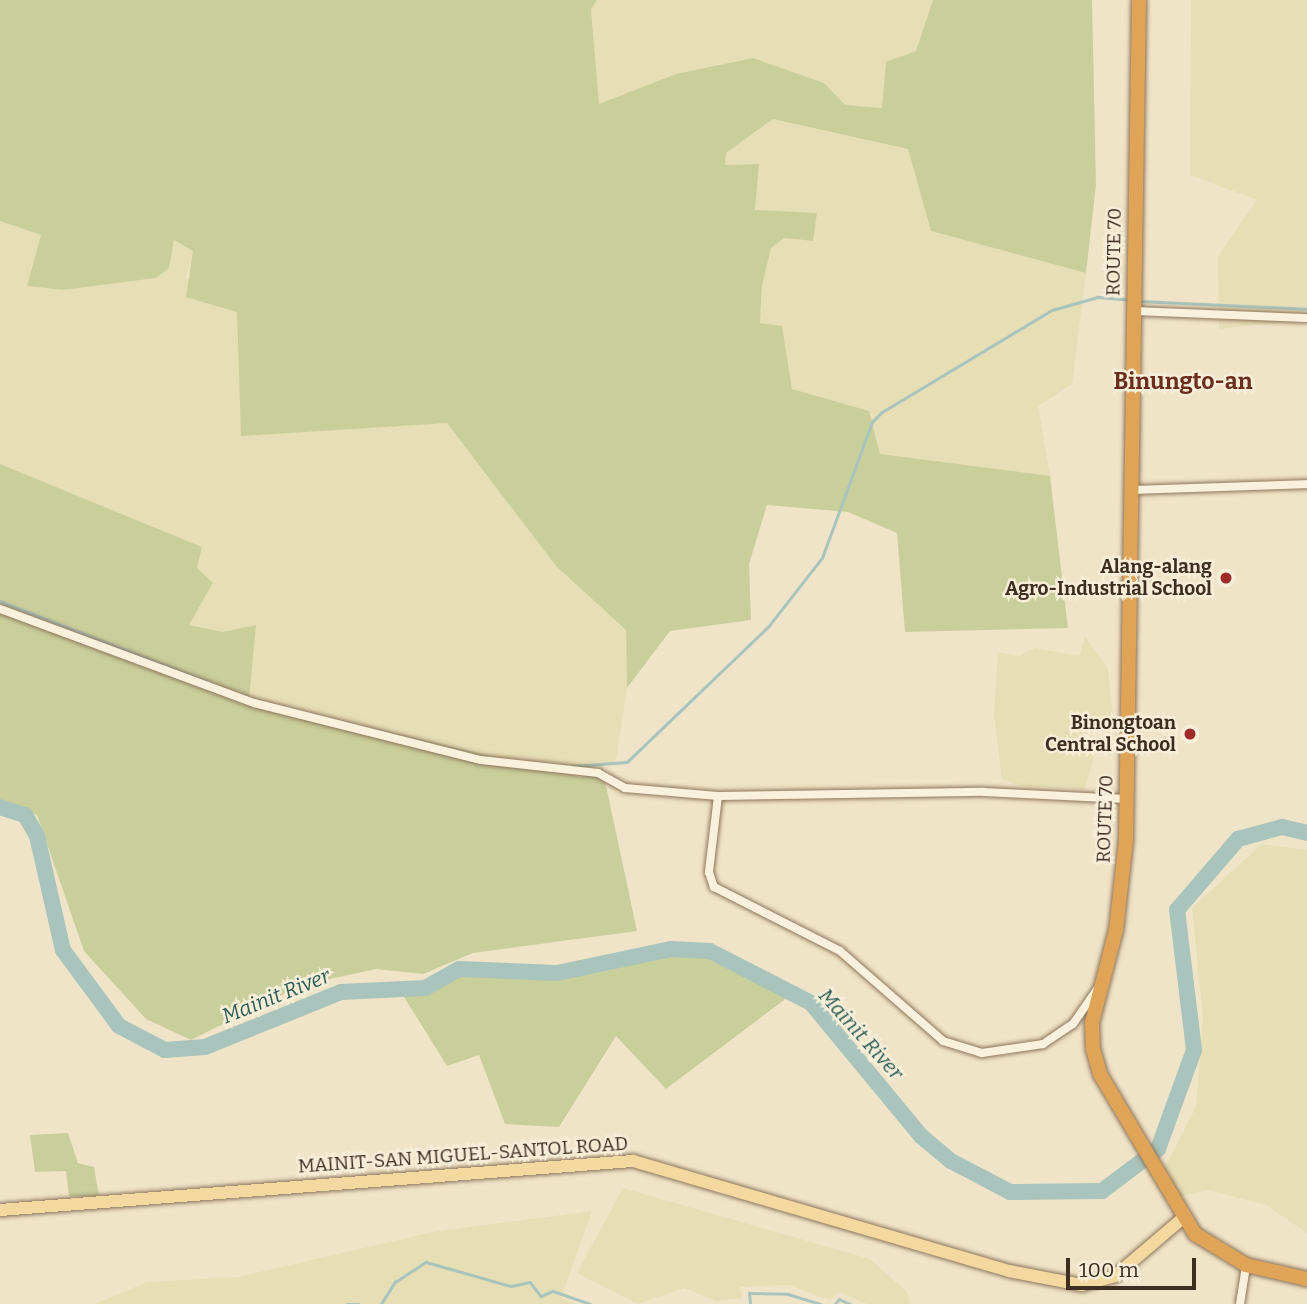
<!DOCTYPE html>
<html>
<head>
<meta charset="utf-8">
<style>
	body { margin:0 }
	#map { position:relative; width:1307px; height:1304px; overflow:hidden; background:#f0e4c8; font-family:Bitter,serif }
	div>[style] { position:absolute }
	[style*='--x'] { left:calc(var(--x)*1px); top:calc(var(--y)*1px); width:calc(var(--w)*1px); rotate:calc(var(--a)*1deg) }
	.farmland>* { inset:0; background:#e6deb5 }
	.green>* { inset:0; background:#c9cf9b }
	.stream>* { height:2.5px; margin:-1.25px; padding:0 1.25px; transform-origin:1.25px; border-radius:1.25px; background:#a9c4bc }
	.river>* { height:16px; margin:-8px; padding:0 8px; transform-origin:8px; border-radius:8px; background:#a9c4bc }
	.roads { filter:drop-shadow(0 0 2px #8d765c) drop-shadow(0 0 2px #8d765c) }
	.street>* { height:8px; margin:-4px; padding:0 4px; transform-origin:4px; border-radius:4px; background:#faf1dc }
	.primary>* { height:12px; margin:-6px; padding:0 6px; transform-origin:6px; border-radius:6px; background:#f3d9a0 }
	.highway>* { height:14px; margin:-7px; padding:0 7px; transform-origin:7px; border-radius:7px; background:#e0a458 }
	.dots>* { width:19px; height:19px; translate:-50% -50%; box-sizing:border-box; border:4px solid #f7eed8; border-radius:50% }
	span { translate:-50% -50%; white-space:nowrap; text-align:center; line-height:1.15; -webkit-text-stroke:5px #f7eed8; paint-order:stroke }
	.street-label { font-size:19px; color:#3d2e20 }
	.poi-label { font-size:19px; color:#3d2e20; font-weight:700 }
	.right { translate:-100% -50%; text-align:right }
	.water-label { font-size:21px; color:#2f5d5a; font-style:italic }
	.quarter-label { font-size:23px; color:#6b2e1e; font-weight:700 }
	.scale { position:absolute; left:1066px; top:1258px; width:130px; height:32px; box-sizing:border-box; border:4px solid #3d2e20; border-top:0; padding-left:9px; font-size:21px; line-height:24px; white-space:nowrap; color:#3d2e20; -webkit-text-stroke:5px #f7eed8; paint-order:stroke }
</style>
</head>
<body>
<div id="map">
	<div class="farmland">
		<div style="clip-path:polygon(597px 0,933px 0,916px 51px,886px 63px,883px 108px,845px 105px,824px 83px,753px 58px,676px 74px,599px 105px,591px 8px)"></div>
		<div style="clip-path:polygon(1191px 0,1307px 0,1307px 320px,1219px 329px,1218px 256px,1257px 200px,1190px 175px)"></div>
		<div style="clip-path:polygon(773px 119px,908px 149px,931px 231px,1086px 273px,1072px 384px,1038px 406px,1050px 476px,879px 454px,869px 411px,792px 389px,782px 327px,760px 324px,762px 286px,771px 248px,784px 238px,812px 241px,817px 214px,755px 210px,759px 164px,725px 165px,726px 153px)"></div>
		<div style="clip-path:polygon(0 221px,41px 235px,27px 286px,63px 290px,156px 278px,169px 268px,174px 240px,194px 251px,186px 278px,237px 312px,367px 426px,447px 423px,556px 566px,626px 630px,627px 688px,616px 760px,581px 777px,248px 699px,223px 632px,189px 625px,213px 584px,197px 568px,202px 547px,0 464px)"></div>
		<div style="clip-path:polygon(1085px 637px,1108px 668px,1113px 716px,1089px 718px,1086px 738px,1095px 752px,1085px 789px,1023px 787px,1002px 779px,994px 715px,998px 652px,1019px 656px,1035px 648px,1079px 656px)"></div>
		<div style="clip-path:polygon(1262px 844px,1307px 850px,1307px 1233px,1266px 1205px,1208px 1190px,1176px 1197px,1163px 1171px,1196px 1107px,1203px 1018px,1192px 908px)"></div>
		<div style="clip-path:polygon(623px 1188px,870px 1259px,908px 1293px,910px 1304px,867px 1304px,839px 1292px,830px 1300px,788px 1285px,740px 1287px,742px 1298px,716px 1301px,684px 1288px,638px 1304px,577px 1273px)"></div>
		<div style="clip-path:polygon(592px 1211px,561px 1298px,576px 1304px,95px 1304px,147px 1282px,238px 1277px,433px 1232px)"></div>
	</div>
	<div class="green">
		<div style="clip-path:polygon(0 0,597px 0,591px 9px,599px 104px,676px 74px,753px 58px,824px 83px,845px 105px,882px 108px,886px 62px,916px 51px,933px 0,1092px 0,1096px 185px,1086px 273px,931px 231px,908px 149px,773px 119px,726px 153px,725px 165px,759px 164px,755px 210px,817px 213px,813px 241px,784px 238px,771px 248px,762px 286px,760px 323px,782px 326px,792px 389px,869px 411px,880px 454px,1050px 476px,1068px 628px,905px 632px,897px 533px,848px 512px,767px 505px,749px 564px,751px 620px,670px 631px,627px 688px,626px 630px,556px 566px,447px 423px,241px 436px,237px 312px,186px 297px,193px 251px,174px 240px,169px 268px,156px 278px,63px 290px,27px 286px,41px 235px,0 221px)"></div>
		<div style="clip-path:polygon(0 464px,202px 547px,197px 568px,213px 583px,189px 625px,223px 632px,256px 625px,249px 699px,581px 777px,602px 767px,637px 931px,473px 953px,423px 974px,376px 969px,302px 985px,191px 1040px,146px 1019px,84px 951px,37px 815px,0 799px)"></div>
		<div style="clip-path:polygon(671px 949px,710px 951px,792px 994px,666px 1089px,616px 1036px,559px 1127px,505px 1124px,479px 1055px,447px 1066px,401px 992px,459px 969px,508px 974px,589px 969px)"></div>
		<div style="clip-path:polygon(68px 1133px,78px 1163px,94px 1167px,99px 1196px,69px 1196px,66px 1171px,35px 1172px,30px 1135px)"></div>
	</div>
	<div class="stream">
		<div style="--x:1140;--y:301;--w:167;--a:2.7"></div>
		<div style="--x:0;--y:601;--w:221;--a:21.2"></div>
		<div style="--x:572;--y:766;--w:55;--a:-4.2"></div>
		<div style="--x:627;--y:762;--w:195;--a:-43.8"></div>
		<div style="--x:768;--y:627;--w:88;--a:-52"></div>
		<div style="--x:822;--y:558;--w:145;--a:-69.8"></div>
		<div style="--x:872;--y:422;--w:14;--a:-45"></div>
		<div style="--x:882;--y:412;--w:198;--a:-31"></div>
		<div style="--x:1052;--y:310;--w:48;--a:-15.8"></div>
		<div style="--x:1098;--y:297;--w:32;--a:5"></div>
		<div style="--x:347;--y:1304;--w:12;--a:0"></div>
		<div style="--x:381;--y:1304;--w:26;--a:-58"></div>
		<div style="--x:395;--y:1282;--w:37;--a:-33"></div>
		<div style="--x:426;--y:1262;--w:88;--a:15.8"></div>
		<div style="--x:511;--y:1286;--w:19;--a:-12"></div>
		<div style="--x:530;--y:1282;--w:18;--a:52"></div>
		<div style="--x:541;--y:1296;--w:13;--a:-23"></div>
		<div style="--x:553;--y:1291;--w:39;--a:19"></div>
		<div style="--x:750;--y:1304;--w:11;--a:-95"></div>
		<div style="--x:749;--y:1293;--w:39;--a:1"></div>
		<div style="--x:788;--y:1294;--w:34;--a:17"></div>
		<div style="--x:835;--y:1304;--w:6;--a:-51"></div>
		<div style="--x:839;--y:1299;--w:12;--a:24"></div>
	</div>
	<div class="river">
		<div style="--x:0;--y:807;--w:26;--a:18"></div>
		<div style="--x:25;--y:815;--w:24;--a:60"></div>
		<div style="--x:37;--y:836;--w:117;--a:77.2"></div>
		<div style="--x:63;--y:950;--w:94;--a:53.6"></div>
		<div style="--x:119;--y:1026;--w:52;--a:27.6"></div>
		<div style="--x:165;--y:1050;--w:40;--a:-4.3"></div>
		<div style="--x:205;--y:1047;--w:147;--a:-22"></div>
		<div style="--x:341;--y:992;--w:84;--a:-2.7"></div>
		<div style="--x:425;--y:988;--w:39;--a:-29"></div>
		<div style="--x:459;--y:969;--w:98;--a:2.3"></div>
		<div style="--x:557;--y:973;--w:116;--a:-11.9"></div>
		<div style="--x:671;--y:949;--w:39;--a:3"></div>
		<div style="--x:710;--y:951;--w:114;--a:27.2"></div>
		<div style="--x:811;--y:1003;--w:173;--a:50.4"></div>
		<div style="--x:921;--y:1136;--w:39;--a:40"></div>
		<div style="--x:951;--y:1161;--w:67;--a:27.7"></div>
		<div style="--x:1010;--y:1192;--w:92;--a:-0.6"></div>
		<div style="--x:1102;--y:1191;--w:70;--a:-36.9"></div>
		<div style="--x:1158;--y:1149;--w:105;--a:-70"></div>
		<div style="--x:1194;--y:1050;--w:141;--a:-96.9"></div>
		<div style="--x:1177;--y:910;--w:94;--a:-49.3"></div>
		<div style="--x:1238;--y:839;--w:46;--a:-15.3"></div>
		<div style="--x:1282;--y:827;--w:26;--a:13"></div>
	</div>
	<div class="roads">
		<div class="street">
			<div style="--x:1132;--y:311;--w:175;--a:2.3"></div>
			<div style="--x:1129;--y:490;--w:178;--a:-1.9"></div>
			<div style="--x:0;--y:609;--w:271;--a:20.3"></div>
			<div style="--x:254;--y:703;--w:234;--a:14.1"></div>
			<div style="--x:481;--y:760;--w:118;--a:6.3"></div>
			<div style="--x:598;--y:773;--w:31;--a:29"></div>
			<div style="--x:625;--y:788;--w:93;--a:4.9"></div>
			<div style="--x:718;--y:796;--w:266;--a:-0.9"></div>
			<div style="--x:984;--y:792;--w:142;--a:2.8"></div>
			<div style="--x:718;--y:796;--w:77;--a:96.8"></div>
			<div style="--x:709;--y:872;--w:16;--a:72"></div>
			<div style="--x:714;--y:887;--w:141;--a:26.9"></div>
			<div style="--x:840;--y:951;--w:137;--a:41.1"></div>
			<div style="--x:943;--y:1041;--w:41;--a:17.1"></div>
			<div style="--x:982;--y:1053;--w:62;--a:-8.4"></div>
			<div style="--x:1043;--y:1044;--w:36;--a:-34"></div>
			<div style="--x:1073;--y:1024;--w:44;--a:-55.2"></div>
			<div style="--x:1240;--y:1304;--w:39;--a:-81"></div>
		</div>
		<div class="primary">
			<div style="--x:0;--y:1210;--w:635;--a:-4.43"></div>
			<div style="--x:633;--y:1161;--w:392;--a:16.3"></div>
			<div style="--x:1009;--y:1271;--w:74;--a:10.9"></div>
			<div style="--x:1082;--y:1285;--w:34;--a:-15"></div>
			<div style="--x:1115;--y:1276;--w:89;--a:-40.5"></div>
		</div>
		<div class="highway">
			<div style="--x:1139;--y:0;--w:840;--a:90.89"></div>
			<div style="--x:1126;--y:840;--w:91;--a:96.3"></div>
			<div style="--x:1116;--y:930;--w:96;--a:104.5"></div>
			<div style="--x:1092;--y:1023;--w:26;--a:88"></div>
			<div style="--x:1093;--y:1049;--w:26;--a:74"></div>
			<div style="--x:1100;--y:1074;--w:186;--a:59.3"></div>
			<div style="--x:1195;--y:1234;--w:60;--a:31.3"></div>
			<div style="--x:1246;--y:1265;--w:63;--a:12.9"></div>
		</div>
	</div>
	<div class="dots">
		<div style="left:1226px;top:578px;background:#9e2a2b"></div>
		<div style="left:1190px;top:734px;background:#9e2a2b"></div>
	</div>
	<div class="street-label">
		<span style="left:1114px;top:252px;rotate:-89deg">ROUTE 70</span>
		<span style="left:1105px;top:819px;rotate:-88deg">ROUTE 70</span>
		<span style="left:463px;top:1155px;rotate:-4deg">MAINIT-SAN MIGUEL-SANTOL ROAD</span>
	</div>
	<div class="poi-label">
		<span class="right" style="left:1212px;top:578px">Alang-alang<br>Agro-Industrial School</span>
		<span class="right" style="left:1176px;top:734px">Binongtoan<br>Central School</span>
	</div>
	<div class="water-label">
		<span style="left:276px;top:996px;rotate:-22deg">Mainit River</span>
		<span style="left:861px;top:1034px;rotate:48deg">Mainit River</span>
	</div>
	<div class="quarter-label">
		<span style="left:1183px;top:381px">Binungto-an</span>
	</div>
	<div class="scale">100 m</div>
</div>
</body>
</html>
